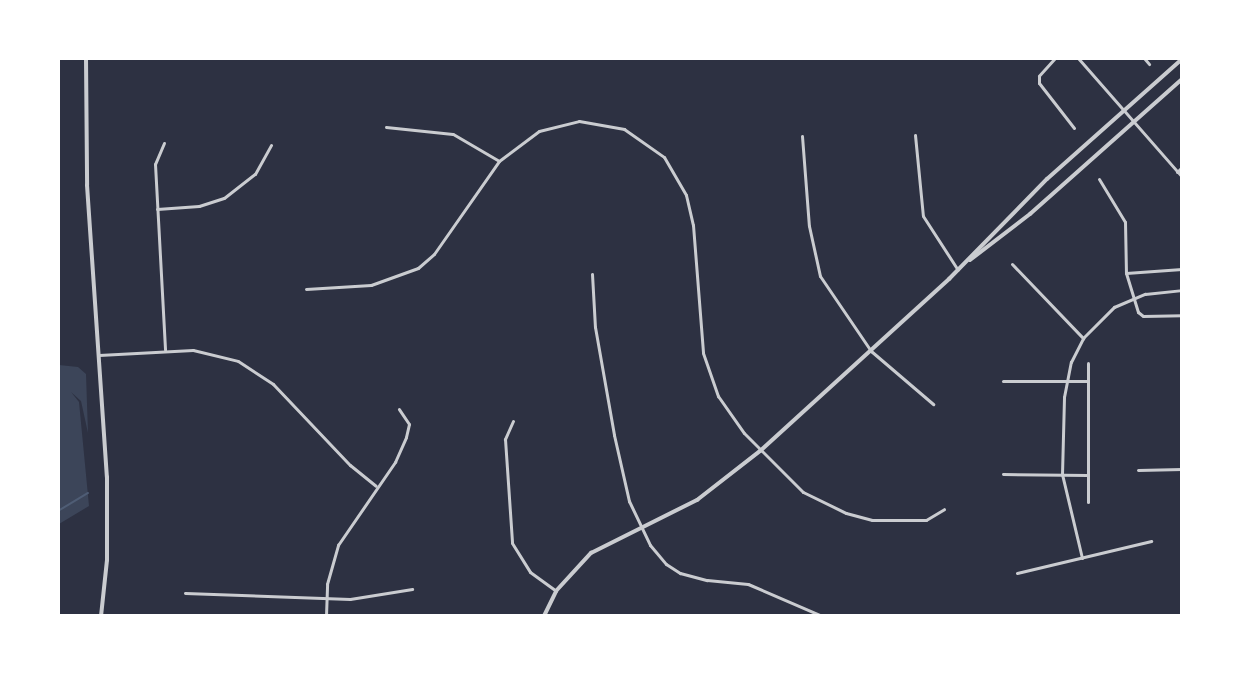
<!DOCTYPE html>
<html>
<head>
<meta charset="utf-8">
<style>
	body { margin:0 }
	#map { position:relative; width:1240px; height:674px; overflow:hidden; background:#2d3142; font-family:Manrope,sans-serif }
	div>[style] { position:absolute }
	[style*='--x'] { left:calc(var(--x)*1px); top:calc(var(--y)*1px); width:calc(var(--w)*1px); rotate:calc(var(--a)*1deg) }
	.green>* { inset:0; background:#3c4559 }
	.stream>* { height:2px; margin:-1px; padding:0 1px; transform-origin:1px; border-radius:1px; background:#4f5d75 }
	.minor>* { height:3px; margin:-1.5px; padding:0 1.5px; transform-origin:1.5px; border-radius:1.5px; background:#caccd0 }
	.tertiary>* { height:4px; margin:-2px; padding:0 2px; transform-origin:2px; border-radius:2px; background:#caccd0 }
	span { translate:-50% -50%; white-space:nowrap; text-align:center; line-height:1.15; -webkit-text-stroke:5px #fff; paint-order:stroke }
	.frame { position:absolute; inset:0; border:60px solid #fff; pointer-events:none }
</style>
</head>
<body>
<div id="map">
	<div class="green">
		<div style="clip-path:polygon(59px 365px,78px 367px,86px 374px,88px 433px,81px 401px,71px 392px,79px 402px,89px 506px,59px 524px)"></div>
	</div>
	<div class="stream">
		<div style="--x:58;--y:511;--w:35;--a:-31"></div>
	</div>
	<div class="minor">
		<div style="--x:1055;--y:58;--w:24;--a:132"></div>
		<div style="--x:1039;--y:76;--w:7;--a:90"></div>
		<div style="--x:1039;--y:83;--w:57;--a:52.1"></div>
		<div style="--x:1078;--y:58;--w:158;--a:48.8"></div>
		<div style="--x:1144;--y:58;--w:8;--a:50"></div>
		<div style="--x:386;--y:127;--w:67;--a:6"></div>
		<div style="--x:453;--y:134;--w:53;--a:30.4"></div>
		<div style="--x:915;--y:135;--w:81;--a:84.4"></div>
		<div style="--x:923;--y:216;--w:64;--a:57.1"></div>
		<div style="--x:802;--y:136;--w:90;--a:85.6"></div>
		<div style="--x:809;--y:226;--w:51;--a:77.6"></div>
		<div style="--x:820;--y:276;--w:91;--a:55.8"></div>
		<div style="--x:871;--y:351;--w:82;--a:40.5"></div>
		<div style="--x:164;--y:143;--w:23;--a:113"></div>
		<div style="--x:155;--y:164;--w:186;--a:86.9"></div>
		<div style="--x:1177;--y:172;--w:7;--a:-45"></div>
		<div style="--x:1099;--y:179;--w:50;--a:58.8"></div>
		<div style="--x:1125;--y:222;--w:51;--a:88.9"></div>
		<div style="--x:1126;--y:273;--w:41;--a:72.9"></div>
		<div style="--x:1138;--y:312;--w:6;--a:39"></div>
		<div style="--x:1143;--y:316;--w:39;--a:-1"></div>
		<div style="--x:157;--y:209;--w:42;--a:-4.1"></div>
		<div style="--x:199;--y:206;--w:26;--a:-18"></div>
		<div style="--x:224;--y:198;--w:39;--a:-38"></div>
		<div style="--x:255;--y:174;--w:33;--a:-61"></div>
		<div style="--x:1012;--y:264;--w:103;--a:46.2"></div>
		<div style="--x:1126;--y:273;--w:56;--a:-4.1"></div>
		<div style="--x:592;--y:274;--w:53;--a:86.8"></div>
		<div style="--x:595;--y:327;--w:110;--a:80"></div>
		<div style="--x:614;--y:435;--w:68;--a:77.2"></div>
		<div style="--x:629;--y:501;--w:49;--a:64.5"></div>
		<div style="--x:650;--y:545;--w:25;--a:50"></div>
		<div style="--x:666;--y:564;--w:17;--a:33"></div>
		<div style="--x:680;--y:573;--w:28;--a:15"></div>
		<div style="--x:707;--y:580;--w:41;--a:5.6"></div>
		<div style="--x:748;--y:584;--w:81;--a:23.4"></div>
		<div style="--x:306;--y:289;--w:65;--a:-3.5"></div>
		<div style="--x:371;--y:285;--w:50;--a:-19.9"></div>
		<div style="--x:418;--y:268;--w:21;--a:-41"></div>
		<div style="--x:434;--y:254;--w:113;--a:-55"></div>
		<div style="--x:499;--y:161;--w:50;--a:-36.9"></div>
		<div style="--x:539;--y:131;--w:41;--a:-14"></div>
		<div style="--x:579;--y:121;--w:46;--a:10.1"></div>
		<div style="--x:624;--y:129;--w:49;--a:35"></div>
		<div style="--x:664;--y:157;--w:44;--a:59.9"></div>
		<div style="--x:686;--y:195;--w:31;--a:77"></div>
		<div style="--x:693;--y:225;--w:128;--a:85.5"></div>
		<div style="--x:703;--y:353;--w:46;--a:70.8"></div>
		<div style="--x:718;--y:396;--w:45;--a:54.9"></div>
		<div style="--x:744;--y:433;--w:83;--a:45"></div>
		<div style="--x:803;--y:492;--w:48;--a:26"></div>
		<div style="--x:846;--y:513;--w:27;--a:15"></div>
		<div style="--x:872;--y:520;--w:54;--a:0"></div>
		<div style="--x:926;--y:520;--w:21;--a:-31"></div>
		<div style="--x:99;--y:355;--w:94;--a:-3"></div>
		<div style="--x:193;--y:350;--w:46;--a:13.7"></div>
		<div style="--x:238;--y:361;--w:42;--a:33.3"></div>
		<div style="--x:273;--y:384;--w:112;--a:46.5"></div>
		<div style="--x:350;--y:465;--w:33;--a:39"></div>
		<div style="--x:1088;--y:363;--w:139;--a:90"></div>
		<div style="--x:1003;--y:381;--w:84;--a:0"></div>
		<div style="--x:513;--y:421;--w:20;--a:114"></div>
		<div style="--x:505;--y:439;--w:104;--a:86.1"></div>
		<div style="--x:512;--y:543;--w:34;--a:58"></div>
		<div style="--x:530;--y:572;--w:32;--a:36"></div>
		<div style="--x:1138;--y:470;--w:44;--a:-1.3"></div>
		<div style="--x:1003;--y:474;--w:84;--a:0.7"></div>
		<div style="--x:1082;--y:558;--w:86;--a:-103.4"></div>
		<div style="--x:1062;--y:474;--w:77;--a:-88.5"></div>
		<div style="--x:1064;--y:397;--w:36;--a:-79"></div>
		<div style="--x:1071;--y:362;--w:27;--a:-63"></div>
		<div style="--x:1083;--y:338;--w:44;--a:-45"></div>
		<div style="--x:1114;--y:307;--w:34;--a:-23"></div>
		<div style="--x:1145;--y:294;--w:37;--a:-6"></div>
		<div style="--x:1017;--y:573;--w:138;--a:-13.4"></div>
		<div style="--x:185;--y:593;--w:165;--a:2.1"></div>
		<div style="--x:350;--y:599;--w:63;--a:-9.2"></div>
		<div style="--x:326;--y:616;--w:32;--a:-88"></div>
		<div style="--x:327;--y:584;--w:41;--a:-74.2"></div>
		<div style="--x:338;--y:545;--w:101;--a:-55.5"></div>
		<div style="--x:395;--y:462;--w:27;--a:-66"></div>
		<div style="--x:406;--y:437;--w:13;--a:-77"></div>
		<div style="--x:409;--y:424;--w:18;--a:-124"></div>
	</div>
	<div class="tertiary">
		<div style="--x:86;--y:58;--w:127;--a:89.5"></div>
		<div style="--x:87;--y:185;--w:293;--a:86.1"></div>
		<div style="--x:107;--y:477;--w:83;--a:90"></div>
		<div style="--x:107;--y:560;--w:56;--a:96.1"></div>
		<div style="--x:970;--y:260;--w:76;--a:-37.5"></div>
		<div style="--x:1030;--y:214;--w:203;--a:-41.6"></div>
		<div style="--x:544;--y:616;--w:28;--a:-64"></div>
		<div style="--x:556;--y:591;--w:52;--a:-47.4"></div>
		<div style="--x:591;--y:553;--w:119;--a:-26.6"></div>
		<div style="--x:697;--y:500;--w:80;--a:-37.9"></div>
		<div style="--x:760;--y:451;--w:256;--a:-42.3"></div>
		<div style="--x:949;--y:279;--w:140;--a:-45.6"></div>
		<div style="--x:1047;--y:179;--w:181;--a:-41.6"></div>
	</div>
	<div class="frame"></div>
</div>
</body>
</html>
